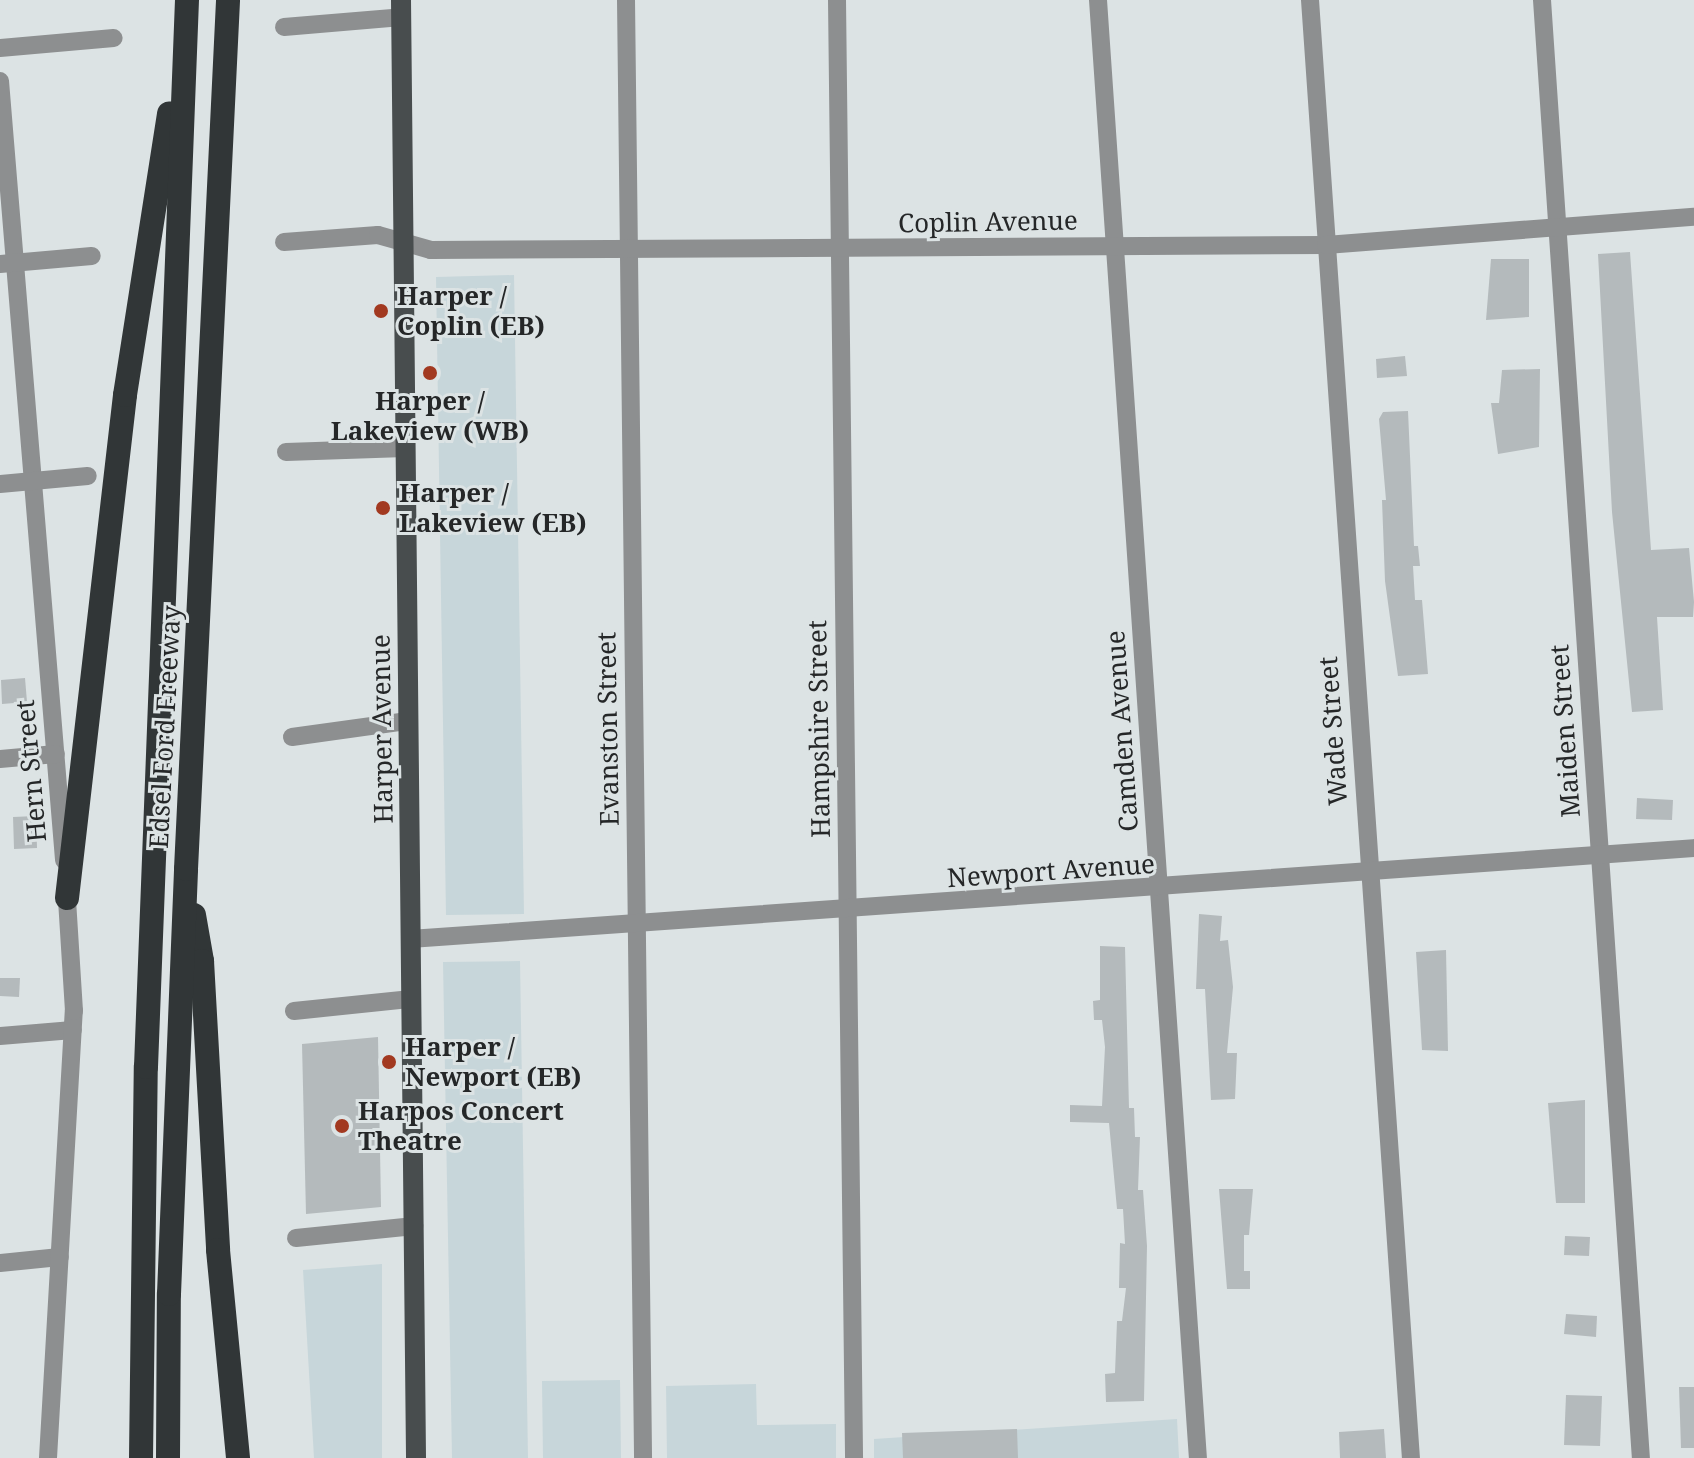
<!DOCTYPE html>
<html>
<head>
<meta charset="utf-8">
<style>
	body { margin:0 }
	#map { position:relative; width:1694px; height:1458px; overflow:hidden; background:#dce3e4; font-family:"Noto Serif",serif }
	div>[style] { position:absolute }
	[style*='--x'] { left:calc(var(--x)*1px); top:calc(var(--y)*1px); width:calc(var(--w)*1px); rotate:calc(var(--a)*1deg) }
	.built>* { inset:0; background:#c7d6da }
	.building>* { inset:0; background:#b4babc }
	.minor>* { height:18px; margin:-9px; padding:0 9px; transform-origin:9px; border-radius:9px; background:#8d8f90 }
	.major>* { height:20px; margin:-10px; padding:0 10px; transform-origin:10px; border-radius:10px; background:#484d4e }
	.highway>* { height:24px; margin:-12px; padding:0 12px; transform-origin:12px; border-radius:12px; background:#313637 }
	.dots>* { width:22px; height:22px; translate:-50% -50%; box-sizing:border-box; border:4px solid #dce3e4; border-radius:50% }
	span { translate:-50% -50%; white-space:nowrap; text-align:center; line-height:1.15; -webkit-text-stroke:6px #dce3e4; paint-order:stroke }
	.street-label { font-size:26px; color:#252728 }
	.poi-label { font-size:26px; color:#252728; font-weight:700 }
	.left { translate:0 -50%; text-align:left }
</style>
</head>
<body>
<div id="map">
	<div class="built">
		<div style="clip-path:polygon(514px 275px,524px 914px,446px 915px,436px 277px)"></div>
		<div style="clip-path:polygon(520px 961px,528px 1458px,452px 1458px,443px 962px)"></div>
		<div style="clip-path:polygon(382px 1264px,382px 1458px,314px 1458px,303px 1270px)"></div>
		<div style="clip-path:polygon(620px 1380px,621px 1458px,543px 1458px,542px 1381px)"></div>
		<div style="clip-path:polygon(756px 1384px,757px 1425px,836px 1424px,836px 1458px,667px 1458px,666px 1386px)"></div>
		<div style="clip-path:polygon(1177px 1419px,1179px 1458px,874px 1458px,874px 1439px)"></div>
	</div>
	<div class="building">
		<div style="clip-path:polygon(1630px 252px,1651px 550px,1689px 548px,1694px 602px,1693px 617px,1657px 617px,1663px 710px,1632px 712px,1612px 512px,1598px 254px)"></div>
		<div style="clip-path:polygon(1491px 259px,1529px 259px,1529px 317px,1486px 320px)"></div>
		<div style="clip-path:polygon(1405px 356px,1407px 376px,1377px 378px,1376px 359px)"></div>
		<div style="clip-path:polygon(1540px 369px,1539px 447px,1498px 454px,1491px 403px,1499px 403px,1502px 370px)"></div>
		<div style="clip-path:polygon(1408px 411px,1414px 546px,1418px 546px,1420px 566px,1413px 566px,1415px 600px,1422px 600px,1428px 674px,1398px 676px,1385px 581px,1382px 500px,1386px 500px,1379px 419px,1383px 412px)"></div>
		<div style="clip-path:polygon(25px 678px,27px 702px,2px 704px,1px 680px)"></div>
		<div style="clip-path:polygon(1637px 798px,1673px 800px,1672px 820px,1636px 819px)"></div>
		<div style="clip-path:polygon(36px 816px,37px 848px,14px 849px,13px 817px)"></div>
		<div style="clip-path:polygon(1199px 914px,1222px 916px,1220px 941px,1228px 940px,1233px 987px,1227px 1053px,1237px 1053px,1235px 1099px,1211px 1100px,1205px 989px,1196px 989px)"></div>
		<div style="clip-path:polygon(1100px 946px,1125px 947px,1129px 1108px,1134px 1108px,1135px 1137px,1140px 1137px,1138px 1190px,1143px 1190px,1147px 1246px,1144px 1401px,1106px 1402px,1105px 1374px,1115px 1373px,1117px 1321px,1122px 1321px,1126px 1288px,1119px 1288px,1120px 1243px,1125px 1244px,1123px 1209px,1117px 1209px,1109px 1123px,1070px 1122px,1070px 1105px,1102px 1106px,1105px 1047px,1102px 1020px,1094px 1020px,1093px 1001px,1100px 1000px)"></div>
		<div style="clip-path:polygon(1446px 950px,1448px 1051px,1422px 1050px,1416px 952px)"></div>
		<div style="clip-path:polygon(0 978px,20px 978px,19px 997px,0 996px)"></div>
		<div style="clip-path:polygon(378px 1037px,381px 1207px,306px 1214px,302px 1044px)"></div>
		<div style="clip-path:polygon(1585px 1100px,1585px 1203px,1556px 1203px,1548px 1103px)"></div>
		<div style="clip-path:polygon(1219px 1189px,1253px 1189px,1249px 1235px,1244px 1235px,1244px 1271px,1250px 1271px,1250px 1289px,1227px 1289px)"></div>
		<div style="clip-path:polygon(1565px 1236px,1590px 1237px,1589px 1256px,1564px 1255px)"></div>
		<div style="clip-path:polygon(1566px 1314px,1597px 1316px,1596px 1337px,1564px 1334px)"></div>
		<div style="clip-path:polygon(1679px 1387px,1694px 1387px,1694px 1448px,1681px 1448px)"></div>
		<div style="clip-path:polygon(1566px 1395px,1602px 1396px,1600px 1446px,1564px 1445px)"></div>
		<div style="clip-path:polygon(1017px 1429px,1018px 1458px,903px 1458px,902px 1433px)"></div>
		<div style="clip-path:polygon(1384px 1429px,1386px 1458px,1340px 1458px,1339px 1432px)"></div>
	</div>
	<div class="minor">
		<div style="--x:626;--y:0;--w:1458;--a:89.33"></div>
		<div style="--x:837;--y:0;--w:1458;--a:89.33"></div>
		<div style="--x:1098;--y:0;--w:1461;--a:86.08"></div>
		<div style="--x:1310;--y:0;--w:1461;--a:86.04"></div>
		<div style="--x:1542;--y:0;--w:1461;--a:86.12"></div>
		<div style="--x:284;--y:27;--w:118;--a:-4.8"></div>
		<div style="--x:0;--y:48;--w:114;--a:-5"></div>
		<div style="--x:0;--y:81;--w:782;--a:85.3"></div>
		<div style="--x:284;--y:242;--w:94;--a:-4.3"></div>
		<div style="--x:378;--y:235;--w:55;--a:15.8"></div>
		<div style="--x:431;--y:250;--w:895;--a:-0.32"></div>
		<div style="--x:1326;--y:245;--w:369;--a:-4.4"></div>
		<div style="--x:0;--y:264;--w:92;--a:-5"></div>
		<div style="--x:286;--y:452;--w:119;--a:-1.9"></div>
		<div style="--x:0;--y:484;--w:88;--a:-5.2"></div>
		<div style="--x:292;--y:737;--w:117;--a:-7.9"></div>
		<div style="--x:0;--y:759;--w:56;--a:-5.1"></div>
		<div style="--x:410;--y:939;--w:1287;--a:-4.05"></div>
		<div style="--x:294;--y:1011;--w:118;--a:-5.9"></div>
		<div style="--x:0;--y:1036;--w:73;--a:-4.7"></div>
		<div style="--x:296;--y:1238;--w:119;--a:-5.8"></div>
		<div style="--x:0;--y:1263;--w:60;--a:-5.7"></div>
		<div style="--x:48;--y:1458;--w:448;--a:-86.7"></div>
		<div style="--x:74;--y:1011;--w:126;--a:-93.6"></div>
	</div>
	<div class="major">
		<div style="--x:401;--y:0;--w:1458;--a:89.41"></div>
	</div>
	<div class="highway">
		<div style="--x:67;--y:898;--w:506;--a:-83.42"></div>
		<div style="--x:125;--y:395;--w:285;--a:-81.1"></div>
		<div style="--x:194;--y:915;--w:47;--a:80.1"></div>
		<div style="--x:202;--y:961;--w:289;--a:86.8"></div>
		<div style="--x:218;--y:1250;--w:209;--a:84.5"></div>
		<div style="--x:141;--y:1458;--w:391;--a:-89.3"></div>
		<div style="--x:146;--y:1067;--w:1068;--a:-87.8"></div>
		<div style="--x:168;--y:1458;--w:164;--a:-89.7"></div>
		<div style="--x:169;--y:1294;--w:425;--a:-87.7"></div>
		<div style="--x:186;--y:869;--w:870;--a:-87.23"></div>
	</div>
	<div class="dots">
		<div style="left:381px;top:311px;background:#a23920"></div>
		<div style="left:430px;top:373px;background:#a23920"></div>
		<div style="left:383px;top:508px;background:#a23920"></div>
		<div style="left:389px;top:1062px;background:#a23920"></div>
		<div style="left:342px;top:1126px;background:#a23920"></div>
	</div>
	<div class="street-label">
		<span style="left:988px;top:222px;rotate:-1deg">Coplin Avenue</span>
		<span style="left:165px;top:727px;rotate:-87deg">Edsel Ford Freeway</span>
		<span style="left:382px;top:729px;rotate:-91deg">Harper Avenue</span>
		<span style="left:608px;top:729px;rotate:-91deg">Evanston Street</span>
		<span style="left:819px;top:729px;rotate:-91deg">Hampshire Street</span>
		<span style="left:1122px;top:731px;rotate:-94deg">Camden Avenue</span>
		<span style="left:1333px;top:731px;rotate:-94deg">Wade Street</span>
		<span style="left:1565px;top:731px;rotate:-94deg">Maiden Street</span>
		<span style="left:31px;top:771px;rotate:-95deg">Hern Street</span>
		<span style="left:1051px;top:871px;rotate:-4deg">Newport Avenue</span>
	</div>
	<div class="poi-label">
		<span class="left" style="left:397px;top:311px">Harper /<br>Coplin (EB)</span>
		<span style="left:430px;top:416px">Harper /<br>Lakeview (WB)</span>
		<span class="left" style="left:399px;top:508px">Harper /<br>Lakeview (EB)</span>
		<span class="left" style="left:405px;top:1062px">Harper /<br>Newport (EB)</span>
		<span class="left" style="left:358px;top:1126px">Harpos Concert<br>Theatre</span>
	</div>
</div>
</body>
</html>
